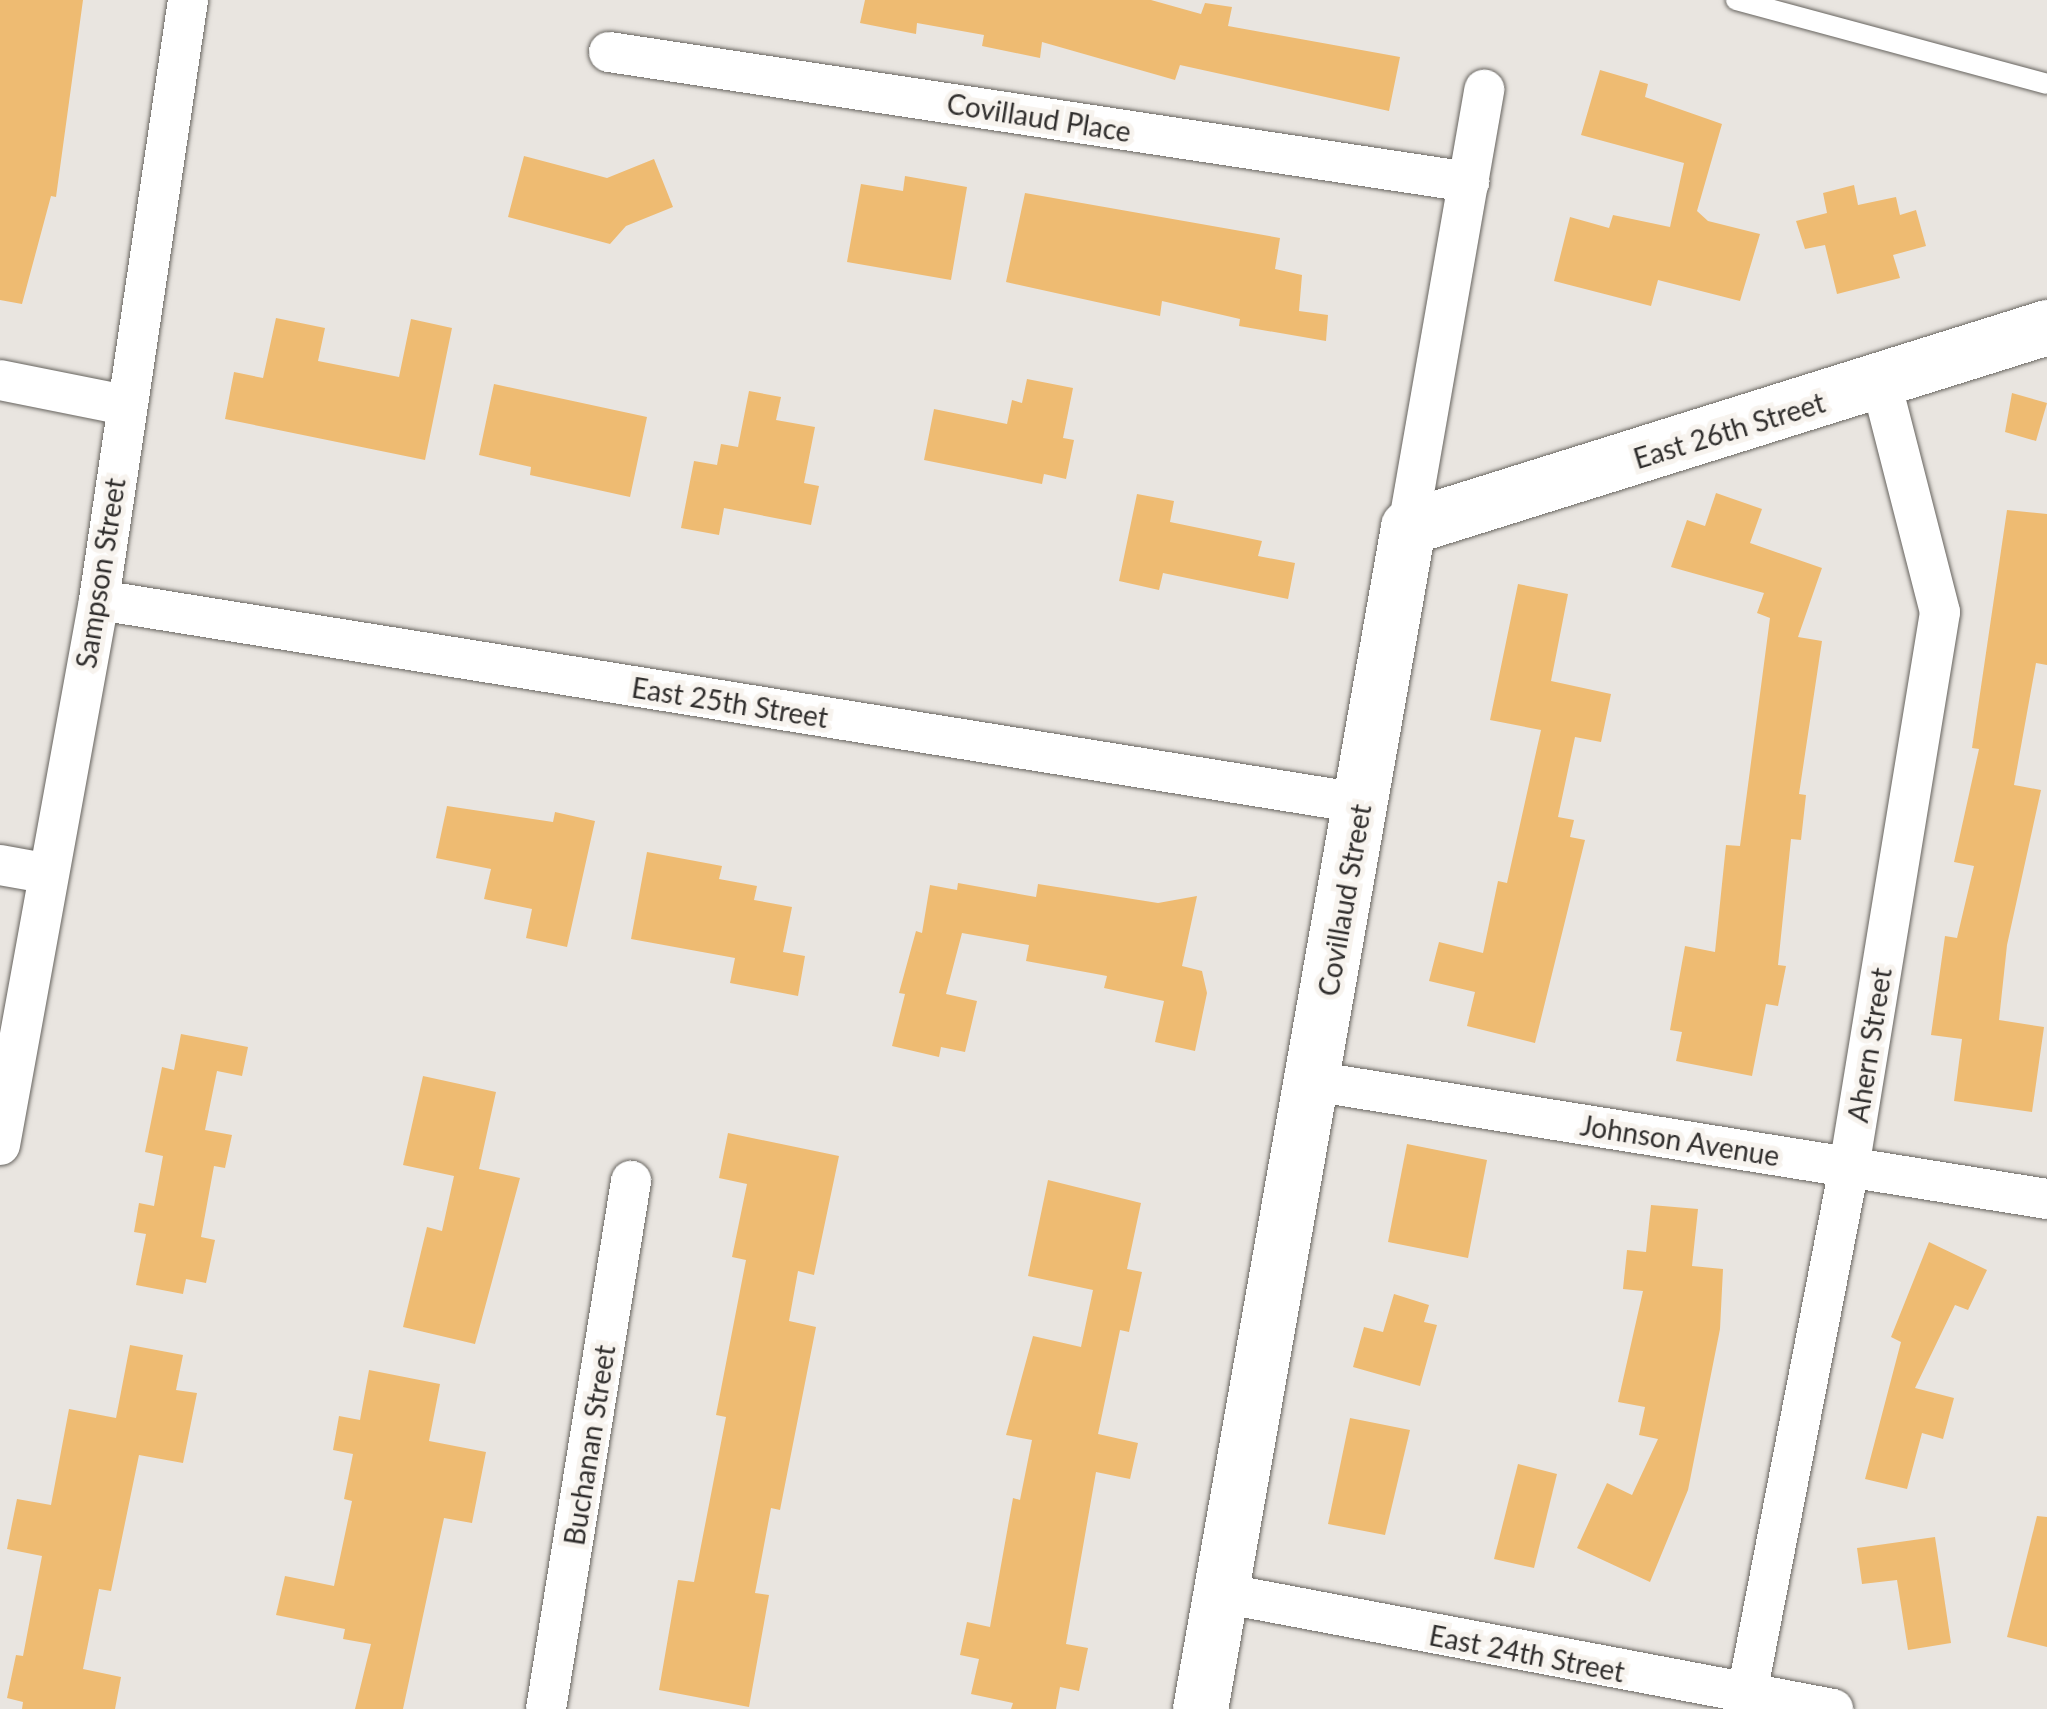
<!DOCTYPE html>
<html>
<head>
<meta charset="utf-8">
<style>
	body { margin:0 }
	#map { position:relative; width:2047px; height:1709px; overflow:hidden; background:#e9e5e0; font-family:Lato,sans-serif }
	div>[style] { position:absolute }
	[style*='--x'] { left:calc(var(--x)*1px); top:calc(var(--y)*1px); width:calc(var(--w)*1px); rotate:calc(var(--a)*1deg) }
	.building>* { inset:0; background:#eebb72 }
	.roads { filter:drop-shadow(0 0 2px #67645f) drop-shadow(0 0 2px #67645f) }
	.lane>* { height:20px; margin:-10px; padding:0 10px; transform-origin:10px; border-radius:10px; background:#fff }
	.street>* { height:40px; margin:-20px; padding:0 20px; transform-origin:20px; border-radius:20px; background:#fff }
	.secondary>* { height:55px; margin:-27.5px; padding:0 27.5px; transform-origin:27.5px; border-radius:27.5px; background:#fff }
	span { translate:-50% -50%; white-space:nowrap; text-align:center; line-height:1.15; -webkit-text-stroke:10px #f7f3ee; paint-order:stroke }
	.street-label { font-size:28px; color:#312f2e }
</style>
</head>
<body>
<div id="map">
	<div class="building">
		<div style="clip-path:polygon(0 0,83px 0,56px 197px,51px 196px,22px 304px,0 300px)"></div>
		<div style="clip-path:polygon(865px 0,1151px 0,1201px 14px,1205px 3px,1232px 7px,1228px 26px,1400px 57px,1389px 111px,1180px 65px,1175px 80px,1042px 42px,1040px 58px,982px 46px,984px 35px,917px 23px,916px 34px,860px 23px)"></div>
		<div style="clip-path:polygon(1600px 70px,1648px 84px,1645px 97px,1722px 124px,1697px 211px,1708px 221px,1760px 234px,1740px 301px,1658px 280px,1651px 306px,1554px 281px,1570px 217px,1609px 228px,1613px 215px,1670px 227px,1684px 163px,1581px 135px)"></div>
		<div style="clip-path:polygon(524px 156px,607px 178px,654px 159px,673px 207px,626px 226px,610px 244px,508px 217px)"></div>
		<div style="clip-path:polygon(905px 176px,967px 187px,951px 280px,847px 262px,861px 184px,903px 191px)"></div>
		<div style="clip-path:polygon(1854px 185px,1858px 205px,1896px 197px,1900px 215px,1916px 210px,1926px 246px,1893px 255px,1900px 278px,1837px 294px,1825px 245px,1805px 249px,1796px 221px,1827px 213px,1823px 193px)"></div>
		<div style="clip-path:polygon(1025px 193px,1280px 238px,1275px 269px,1302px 275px,1299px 311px,1328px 315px,1326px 341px,1239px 326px,1240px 319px,1162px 301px,1160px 316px,1006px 282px)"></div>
		<div style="clip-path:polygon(276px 318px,325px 328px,318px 361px,399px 377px,411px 319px,452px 328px,425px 460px,225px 419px,234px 372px,263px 378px)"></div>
		<div style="clip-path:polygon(1027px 379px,1073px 388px,1063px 438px,1074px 440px,1066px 479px,1044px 474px,1042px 484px,924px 460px,934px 409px,1007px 424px,1012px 400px,1022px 403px)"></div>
		<div style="clip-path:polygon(494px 384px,647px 417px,630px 497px,530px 475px,531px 467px,479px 455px)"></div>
		<div style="clip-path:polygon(749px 391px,781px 397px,776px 420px,815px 427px,804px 483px,819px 486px,811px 525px,724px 508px,719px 535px,681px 528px,694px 461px,717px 465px,721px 444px,738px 447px)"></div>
		<div style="clip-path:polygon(2012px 393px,2047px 403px,2036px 441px,2005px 432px)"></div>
		<div style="clip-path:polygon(1716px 493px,1762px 509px,1750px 543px,1822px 568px,1798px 637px,1822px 641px,1799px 794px,1806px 795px,1801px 840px,1791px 839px,1778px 965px,1786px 966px,1778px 1006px,1766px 1004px,1752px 1076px,1676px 1061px,1682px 1032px,1670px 1030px,1685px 946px,1715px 952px,1726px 845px,1740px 846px,1770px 618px,1757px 613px,1764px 593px,1671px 567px,1687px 520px,1705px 526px)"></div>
		<div style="clip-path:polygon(1137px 494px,1174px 501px,1170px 522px,1262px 541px,1258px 556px,1295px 563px,1288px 599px,1163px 573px,1159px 590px,1119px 581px)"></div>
		<div style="clip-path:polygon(2007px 510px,2047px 514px,2047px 665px,2036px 663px,2014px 785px,2041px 790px,2007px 945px,1999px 1020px,2044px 1027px,2032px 1112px,1954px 1101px,1962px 1039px,1931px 1035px,1945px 936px,1957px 938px,1974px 866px,1954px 862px,1979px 749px,1972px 748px)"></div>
		<div style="clip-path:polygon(1518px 584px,1568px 594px,1551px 681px,1611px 694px,1601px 742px,1575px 737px,1558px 817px,1574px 820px,1570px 837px,1585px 840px,1535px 1043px,1467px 1026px,1475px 992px,1429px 981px,1439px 942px,1483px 953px,1498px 881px,1507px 883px,1541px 730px,1490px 720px)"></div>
		<div style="clip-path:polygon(447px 806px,553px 822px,555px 812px,595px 821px,567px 947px,526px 938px,532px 909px,484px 899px,491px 869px,436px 858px)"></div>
		<div style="clip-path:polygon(647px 852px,722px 866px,719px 879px,757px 886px,754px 900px,792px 907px,783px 952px,805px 956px,798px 996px,730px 983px,735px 958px,631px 939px)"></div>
		<div style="clip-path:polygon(958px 883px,1036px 897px,1038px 884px,1158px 903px,1197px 896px,1182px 966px,1202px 971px,1207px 993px,1195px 1051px,1155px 1042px,1164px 1001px,1104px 988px,1107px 976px,1026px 961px,1029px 945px,962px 933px,946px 994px,977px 1001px,965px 1052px,941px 1047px,939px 1057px,892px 1046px,905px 994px,899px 993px,916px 931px,922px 933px,930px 885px,957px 890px)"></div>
		<div style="clip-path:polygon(181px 1034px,248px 1047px,242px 1076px,217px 1071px,205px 1130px,232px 1135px,225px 1168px,214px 1166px,201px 1237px,215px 1240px,206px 1283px,186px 1279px,183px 1294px,136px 1285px,146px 1234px,134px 1232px,139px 1203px,154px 1206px,163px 1156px,145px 1152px,162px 1067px,174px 1070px)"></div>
		<div style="clip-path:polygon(423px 1076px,496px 1092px,479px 1169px,520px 1178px,475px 1344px,403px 1327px,427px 1227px,442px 1231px,454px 1176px,403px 1165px)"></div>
		<div style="clip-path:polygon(728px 1133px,839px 1156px,814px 1275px,798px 1271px,789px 1321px,816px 1327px,780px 1510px,771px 1508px,755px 1593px,769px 1595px,749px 1707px,659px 1690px,678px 1580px,694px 1582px,726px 1417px,716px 1415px,746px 1260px,732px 1257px,747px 1184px,719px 1178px)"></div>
		<div style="clip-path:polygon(1407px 1144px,1487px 1160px,1468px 1258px,1388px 1242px)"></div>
		<div style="clip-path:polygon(1048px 1180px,1141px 1203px,1127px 1269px,1142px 1272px,1129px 1332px,1120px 1330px,1098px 1434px,1138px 1443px,1130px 1479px,1096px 1472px,1066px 1644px,1088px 1648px,1079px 1691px,1060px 1687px,1056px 1709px,1011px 1709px,1013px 1703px,971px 1694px,979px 1659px,960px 1655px,967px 1622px,990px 1627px,1013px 1498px,1020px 1500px,1032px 1440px,1006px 1435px,1033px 1336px,1081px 1347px,1093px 1290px,1028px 1276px)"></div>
		<div style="clip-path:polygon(1651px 1205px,1698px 1209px,1692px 1266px,1723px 1269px,1720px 1329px,1688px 1490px,1650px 1582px,1577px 1548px,1607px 1483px,1632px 1495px,1658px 1439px,1639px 1435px,1645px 1407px,1618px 1402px,1643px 1291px,1623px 1289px,1627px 1250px,1646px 1252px)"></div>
		<div style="clip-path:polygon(1929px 1242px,1987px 1270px,1968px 1310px,1955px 1305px,1915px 1388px,1954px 1398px,1943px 1439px,1922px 1433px,1907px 1489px,1865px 1479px,1901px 1342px,1891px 1337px)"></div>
		<div style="clip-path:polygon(1394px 1294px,1429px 1305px,1424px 1322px,1437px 1325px,1420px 1386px,1353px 1367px,1364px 1327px,1383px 1332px)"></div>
		<div style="clip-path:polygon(130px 1345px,183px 1355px,176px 1390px,197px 1393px,183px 1463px,139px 1455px,111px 1591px,99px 1589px,83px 1669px,121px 1677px,115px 1709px,22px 1709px,23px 1702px,7px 1698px,16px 1655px,23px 1656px,42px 1556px,7px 1549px,17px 1499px,51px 1505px,69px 1409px,116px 1418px)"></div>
		<div style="clip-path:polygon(369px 1370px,440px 1384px,429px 1441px,486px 1452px,472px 1523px,444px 1518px,403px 1709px,355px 1709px,371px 1644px,343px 1639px,345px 1629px,276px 1615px,285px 1576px,334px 1586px,352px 1501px,344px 1499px,353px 1454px,333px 1450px,339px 1416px,360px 1420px)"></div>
		<div style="clip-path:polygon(1350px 1418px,1410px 1430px,1385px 1535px,1328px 1524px)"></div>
		<div style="clip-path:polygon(1518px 1464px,1557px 1474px,1534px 1568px,1494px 1559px)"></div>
		<div style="clip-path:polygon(2037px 1516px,2047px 1517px,2047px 1647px,2007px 1637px)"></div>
		<div style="clip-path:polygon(1935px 1537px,1951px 1643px,1908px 1650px,1897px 1580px,1862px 1584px,1857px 1548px)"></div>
	</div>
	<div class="roads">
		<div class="lane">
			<div style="--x:1736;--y:0;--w:322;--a:15.1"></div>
		</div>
		<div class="street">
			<div style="--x:609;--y:52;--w:870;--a:8.6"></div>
			<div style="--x:0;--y:380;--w:127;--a:11.3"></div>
			<div style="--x:1408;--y:527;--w:444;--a:-80.1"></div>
			<div style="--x:99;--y:600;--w:1277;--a:9.15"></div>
			<div style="--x:0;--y:865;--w:46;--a:10.1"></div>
			<div style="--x:1312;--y:1081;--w:744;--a:9.12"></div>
			<div style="--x:0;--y:1145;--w:554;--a:-79.7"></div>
			<div style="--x:99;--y:600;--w:607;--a:-81.56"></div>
			<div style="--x:1222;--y:1593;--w:622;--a:10.75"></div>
			<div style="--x:546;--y:1709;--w:535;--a:-80.85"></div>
			<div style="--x:1744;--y:1709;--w:551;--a:-79.02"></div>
			<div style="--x:1849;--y:1168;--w:563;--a:-80.7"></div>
			<div style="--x:1940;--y:612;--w:236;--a:-104.4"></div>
		</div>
		<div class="secondary">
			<div style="--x:1200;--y:1709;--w:1200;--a:-80.02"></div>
			<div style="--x:1408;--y:527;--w:670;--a:-17.38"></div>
		</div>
	</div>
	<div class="street-label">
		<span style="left:1039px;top:117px;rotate:9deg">Covillaud Place</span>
		<span style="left:1729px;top:430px;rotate:-17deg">East 26th Street</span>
		<span style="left:100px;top:573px;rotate:-81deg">Sampson Street</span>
		<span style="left:730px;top:702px;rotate:9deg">East 25th Street</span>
		<span style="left:1344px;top:900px;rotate:-80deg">Covillaud Street</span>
		<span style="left:1869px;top:1045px;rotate:-81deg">Ahern Street</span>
		<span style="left:1680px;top:1140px;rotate:9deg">Johnson Avenue</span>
		<span style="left:589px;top:1445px;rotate:-81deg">Buchanan Street</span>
		<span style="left:1527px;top:1653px;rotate:11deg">East 24th Street</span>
	</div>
</div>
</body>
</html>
